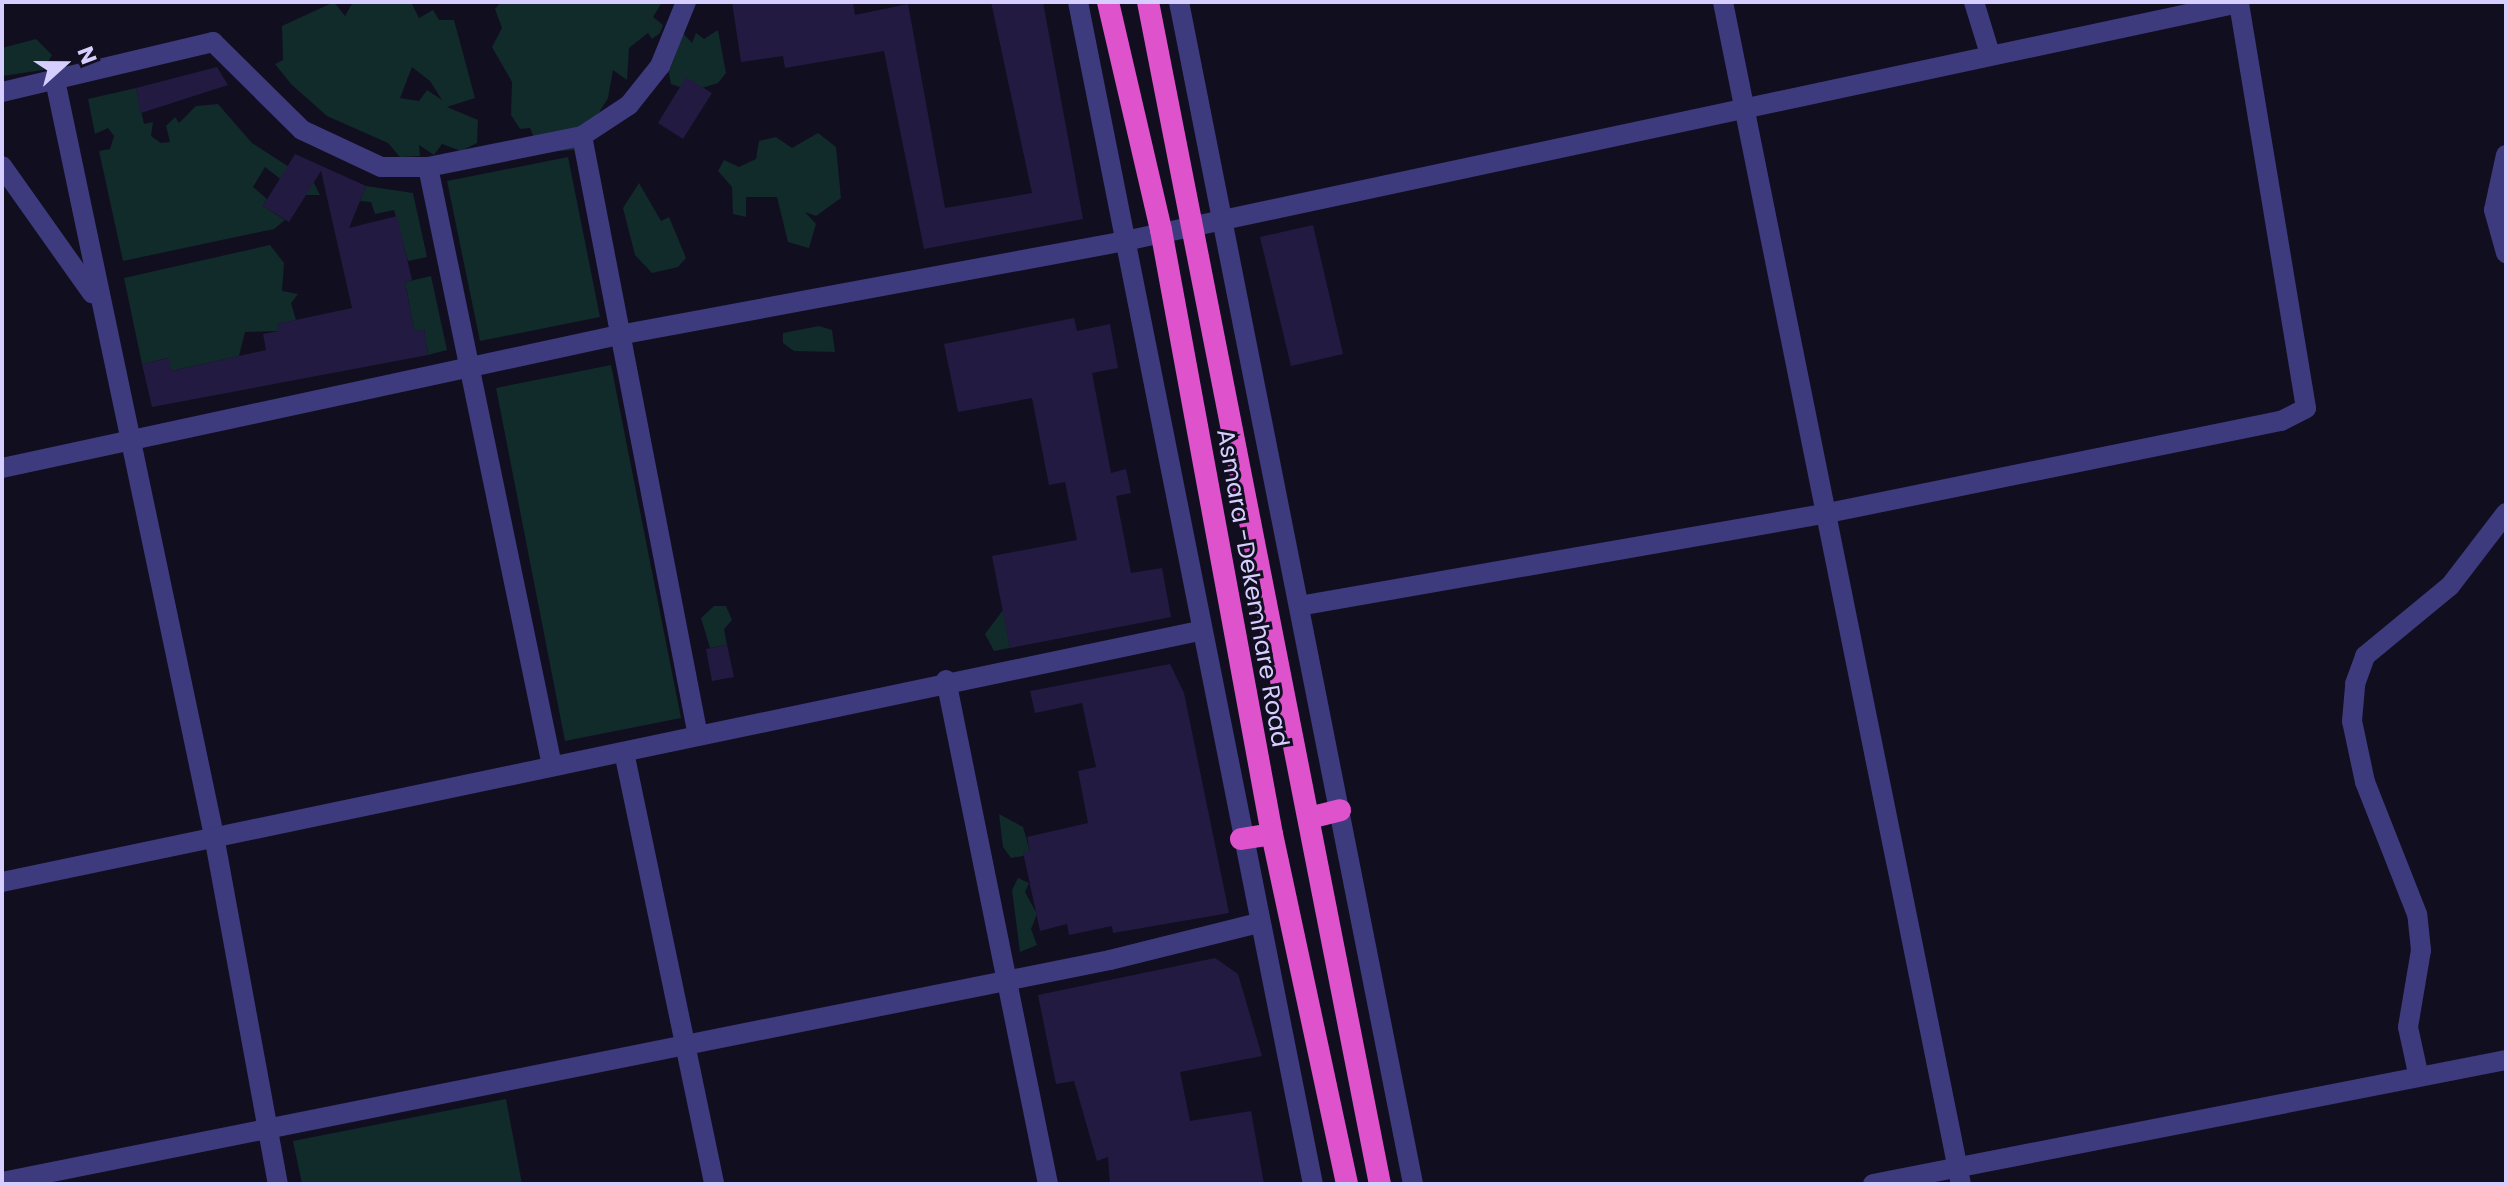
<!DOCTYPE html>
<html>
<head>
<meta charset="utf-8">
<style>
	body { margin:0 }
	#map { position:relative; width:2508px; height:1186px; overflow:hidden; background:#110e20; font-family:Poppins,sans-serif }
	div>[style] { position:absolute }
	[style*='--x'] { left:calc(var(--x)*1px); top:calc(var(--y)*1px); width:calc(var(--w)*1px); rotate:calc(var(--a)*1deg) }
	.green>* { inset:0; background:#112a2a }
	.building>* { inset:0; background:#231a41 }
	.minor>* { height:20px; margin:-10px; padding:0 10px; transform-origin:10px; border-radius:10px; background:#3e3a7e }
	.trunk>* { height:22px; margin:-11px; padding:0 11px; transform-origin:11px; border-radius:11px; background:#de53cb }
	span { translate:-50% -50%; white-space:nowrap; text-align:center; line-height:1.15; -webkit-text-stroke:6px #110e20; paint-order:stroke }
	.street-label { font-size:24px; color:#d5cefe }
	.frame { position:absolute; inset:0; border:4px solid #d5cefe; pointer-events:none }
	.north { position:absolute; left:24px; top:24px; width:80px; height:80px; -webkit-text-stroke:6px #110e20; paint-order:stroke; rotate:69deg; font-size:22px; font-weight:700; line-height:32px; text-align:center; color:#d5cefe }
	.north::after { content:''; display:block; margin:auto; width:28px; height:36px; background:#d5cefe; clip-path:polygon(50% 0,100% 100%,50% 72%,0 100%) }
</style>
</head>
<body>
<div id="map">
	<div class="green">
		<div style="clip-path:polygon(evenodd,334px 2px,345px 16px,353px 2px,411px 2px,419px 18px,433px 10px,439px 20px,454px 20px,475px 98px,447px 107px,478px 120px,477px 143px,461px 151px,442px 144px,434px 155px,419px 145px,420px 156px,400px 157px,388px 143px,327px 116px,291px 84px,275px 64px,283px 60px,282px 26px,334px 2px,412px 67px,430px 81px,442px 100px,427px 90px,419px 101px,400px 98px,412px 67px)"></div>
		<div style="clip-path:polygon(501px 2px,662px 2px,653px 17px,663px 25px,660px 33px,652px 39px,648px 33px,629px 48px,627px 80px,613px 70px,608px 98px,576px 150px,540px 152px,530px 128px,520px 129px,511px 115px,512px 82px,492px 47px,502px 28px,495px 9px)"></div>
		<div style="clip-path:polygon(718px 30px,726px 73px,718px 83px,692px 91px,671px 84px,668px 68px,682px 32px,692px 43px,696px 33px,704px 39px)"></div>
		<div style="clip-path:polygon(36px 39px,52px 55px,43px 70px,2px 76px,2px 48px)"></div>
		<div style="clip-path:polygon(136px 88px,144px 124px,153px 122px,151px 136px,161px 143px,170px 142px,166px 126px,175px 117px,179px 123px,196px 106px,218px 104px,252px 143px,314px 183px,320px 195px,301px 195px,265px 167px,253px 187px,267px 199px,263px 206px,285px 220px,274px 229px,123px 261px,99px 151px,110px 149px,114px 136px,108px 128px,95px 134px,88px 99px)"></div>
		<div style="clip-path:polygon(818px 133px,836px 147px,841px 198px,816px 216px,805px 212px,816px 224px,809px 248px,788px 242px,777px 197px,746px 197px,746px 217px,733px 214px,732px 187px,718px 171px,724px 160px,739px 167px,756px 159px,759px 141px,776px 137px,792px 148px)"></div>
		<div style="clip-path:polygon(568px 157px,600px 317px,480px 341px,447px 181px)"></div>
		<div style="clip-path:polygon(639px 183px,661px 221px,669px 217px,686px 258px,678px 267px,652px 273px,635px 255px,623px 208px)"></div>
		<div style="clip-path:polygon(366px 186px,413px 193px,427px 257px,408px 261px,394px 210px,375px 214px,371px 202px,360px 201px)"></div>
		<div style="clip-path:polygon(270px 245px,284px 263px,282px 291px,298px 294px,291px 303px,296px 320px,278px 324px,279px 331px,245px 332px,239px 356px,171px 371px,168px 358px,142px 364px,124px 278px)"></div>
		<div style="clip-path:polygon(431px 276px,447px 350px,428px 355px,424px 330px,414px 331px,405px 282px)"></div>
		<div style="clip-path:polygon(819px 326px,832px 330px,835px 352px,794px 351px,783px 343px,783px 333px)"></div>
		<div style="clip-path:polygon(611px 365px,681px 718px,565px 741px,496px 388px)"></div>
		<div style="clip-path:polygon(714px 606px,726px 606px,732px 620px,724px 629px,727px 645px,710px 648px,701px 618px)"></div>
		<div style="clip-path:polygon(1003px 610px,1010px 648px,994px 651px,985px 634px)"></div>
		<div style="clip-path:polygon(999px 814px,1023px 827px,1030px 851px,1023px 856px,1011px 858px,1003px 847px)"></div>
		<div style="clip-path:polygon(1018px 878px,1029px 883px,1025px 892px,1037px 914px,1031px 929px,1037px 945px,1020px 952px,1012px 890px)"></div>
		<div style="clip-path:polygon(506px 1099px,522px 1184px,302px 1184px,293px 1141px)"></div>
	</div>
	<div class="building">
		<div style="clip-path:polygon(732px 2px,853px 2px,855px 15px,908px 4px,945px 208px,1032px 193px,991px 2px,1043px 2px,1083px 219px,924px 249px,884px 51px,785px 68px,783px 56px,741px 62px)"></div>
		<div style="clip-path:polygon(217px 67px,228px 85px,141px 113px,136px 88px)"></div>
		<div style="clip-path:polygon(686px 77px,712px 93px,683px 139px,658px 123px)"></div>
		<div style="clip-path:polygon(295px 154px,366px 186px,349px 228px,397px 216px,412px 280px,405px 282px,414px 331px,424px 329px,428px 355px,152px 407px,142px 364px,169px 358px,171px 371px,266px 350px,263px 334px,279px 331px,277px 324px,352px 308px,321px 171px,289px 222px,263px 206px)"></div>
		<div style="clip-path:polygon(1313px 225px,1343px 354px,1291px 366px,1260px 237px)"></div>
		<div style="clip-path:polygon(1074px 318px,1077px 331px,1110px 324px,1118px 368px,1092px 373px,1111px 473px,1126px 469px,1131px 493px,1116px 496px,1131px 573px,1162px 568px,1171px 617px,1010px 648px,992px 556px,1077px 540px,1065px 482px,1049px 485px,1032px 398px,958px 412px,944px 344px)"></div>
		<div style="clip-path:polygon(727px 645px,734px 677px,712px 681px,706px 649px)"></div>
		<div style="clip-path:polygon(1170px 664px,1184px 693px,1229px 913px,1113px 933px,1112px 926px,1069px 935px,1067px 924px,1040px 931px,1023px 852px,1030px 851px,1027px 837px,1088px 823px,1078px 771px,1096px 767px,1082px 703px,1035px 713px,1030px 691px)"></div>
		<div style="clip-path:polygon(1215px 958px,1238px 974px,1262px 1056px,1180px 1072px,1190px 1121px,1251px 1111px,1264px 1184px,1110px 1184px,1108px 1157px,1097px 1161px,1074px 1081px,1056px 1084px,1038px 995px)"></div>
	</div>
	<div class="minor">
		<div style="--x:1078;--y:2;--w:1205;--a:78.76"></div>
		<div style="--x:1179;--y:2;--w:1205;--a:78.8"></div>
		<div style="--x:1723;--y:2;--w:1206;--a:78.62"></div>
		<div style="--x:1974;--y:2;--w:54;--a:72.9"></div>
		<div style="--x:55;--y:80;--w:773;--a:78.12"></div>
		<div style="--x:214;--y:836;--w:354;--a:79.6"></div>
		<div style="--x:2;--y:92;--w:217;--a:-13.3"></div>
		<div style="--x:213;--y:42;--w:125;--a:44.7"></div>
		<div style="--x:302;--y:130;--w:87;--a:25.1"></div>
		<div style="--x:381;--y:167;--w:47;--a:0"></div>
		<div style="--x:428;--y:167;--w:157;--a:-11.4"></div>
		<div style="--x:582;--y:136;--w:56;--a:-33.4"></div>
		<div style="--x:629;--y:105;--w:50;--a:-51.5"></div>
		<div style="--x:660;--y:66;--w:69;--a:-67.9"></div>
		<div style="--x:582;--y:136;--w:611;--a:79.06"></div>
		<div style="--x:2506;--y:155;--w:56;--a:102.3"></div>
		<div style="--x:2494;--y:210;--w:45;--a:74.4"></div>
		<div style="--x:2;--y:166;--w:156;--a:54.7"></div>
		<div style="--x:428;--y:167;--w:612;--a:78.3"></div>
		<div style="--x:2;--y:468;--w:631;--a:-12.16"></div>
		<div style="--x:619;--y:335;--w:515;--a:-10.52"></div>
		<div style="--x:1125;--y:241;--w:1139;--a:-12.06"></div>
		<div style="--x:1299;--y:606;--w:532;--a:-9.96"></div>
		<div style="--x:1823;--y:514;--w:467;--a:-11.5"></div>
		<div style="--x:2281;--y:421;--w:28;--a:-27"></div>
		<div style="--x:2306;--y:408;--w:411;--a:-99.4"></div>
		<div style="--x:946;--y:680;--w:514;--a:78.56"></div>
		<div style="--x:624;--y:752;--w:441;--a:78.2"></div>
		<div style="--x:2;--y:882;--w:1223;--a:-11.84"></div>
		<div style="--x:2418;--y:1073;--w:47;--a:-102.3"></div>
		<div style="--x:2408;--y:1027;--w:78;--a:-80.4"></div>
		<div style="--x:2421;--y:950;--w:36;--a:-96"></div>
		<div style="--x:2417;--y:914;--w:142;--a:-111.5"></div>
		<div style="--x:2365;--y:782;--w:62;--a:-102"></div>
		<div style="--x:2352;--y:721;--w:37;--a:-85"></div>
		<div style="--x:2355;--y:684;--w:30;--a:-70"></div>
		<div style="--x:2365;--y:656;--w:110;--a:-39.5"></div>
		<div style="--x:2450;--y:586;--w:92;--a:-52.5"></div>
		<div style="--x:2;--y:1182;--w:1130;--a:-11.33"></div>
		<div style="--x:1110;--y:960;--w:153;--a:-14"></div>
		<div style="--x:1873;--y:1184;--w:645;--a:-11.08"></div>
	</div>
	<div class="trunk">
		<div style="--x:1108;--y:2;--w:234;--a:76.9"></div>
		<div style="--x:1161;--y:230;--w:614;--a:79.59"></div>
		<div style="--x:1272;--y:834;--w:358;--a:77.9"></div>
		<div style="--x:1148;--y:2;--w:1205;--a:78.9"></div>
		<div style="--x:1309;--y:818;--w:32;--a:-14"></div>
		<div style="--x:1241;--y:839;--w:31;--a:-9"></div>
	</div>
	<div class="street-label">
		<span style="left:1253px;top:588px;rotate:80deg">Asmara -Dekemhare Road</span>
	</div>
	<div class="frame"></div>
	<div class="north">N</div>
</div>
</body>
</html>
